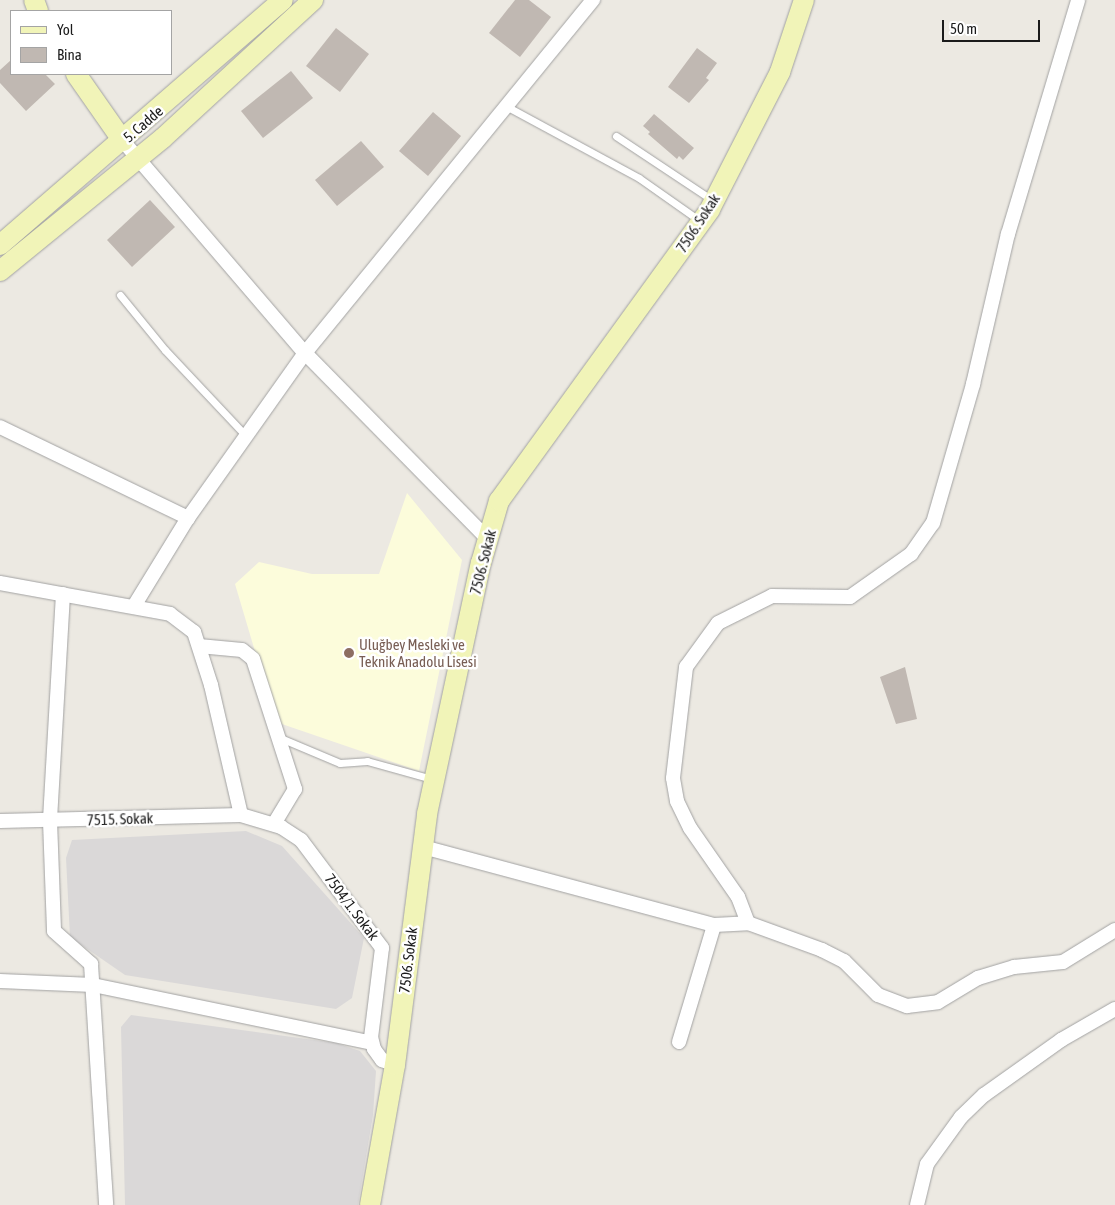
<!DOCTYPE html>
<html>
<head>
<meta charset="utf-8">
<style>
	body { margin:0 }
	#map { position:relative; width:1115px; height:1205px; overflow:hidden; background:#ece9e2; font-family:"Asap Condensed",sans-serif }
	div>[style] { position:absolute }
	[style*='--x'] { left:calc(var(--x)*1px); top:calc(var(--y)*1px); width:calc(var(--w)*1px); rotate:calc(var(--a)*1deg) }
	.residential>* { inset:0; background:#dad8d8 }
	.education>* { inset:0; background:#fcfcdb }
	.building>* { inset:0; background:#c0b8b2 }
	.roads { filter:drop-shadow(0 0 1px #a2a2a2) drop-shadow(0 0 1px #a2a2a2) }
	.lane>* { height:7px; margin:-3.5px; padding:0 3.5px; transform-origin:3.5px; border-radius:3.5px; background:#fff }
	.street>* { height:14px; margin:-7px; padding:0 7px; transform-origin:7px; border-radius:7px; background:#fff }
	.secondary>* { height:20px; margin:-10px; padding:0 10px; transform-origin:10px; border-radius:10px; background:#f1f4b8 }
	.dots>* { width:14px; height:14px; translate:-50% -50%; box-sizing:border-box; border:2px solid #fff; border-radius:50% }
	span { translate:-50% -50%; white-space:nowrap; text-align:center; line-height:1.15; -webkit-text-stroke:5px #fff; paint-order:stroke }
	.street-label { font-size:15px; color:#1b1b1b }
	.education-label { font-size:15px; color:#785e54 }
	.left { translate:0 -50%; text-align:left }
	.legend { position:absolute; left:10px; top:10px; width:162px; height:65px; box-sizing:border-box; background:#fff; border:1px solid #a4a4a4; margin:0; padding:6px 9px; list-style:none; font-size:15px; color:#1b1b1b }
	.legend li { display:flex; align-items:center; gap:10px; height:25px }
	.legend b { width:25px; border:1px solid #a4a4a4 }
	.scale { position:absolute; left:942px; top:20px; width:98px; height:22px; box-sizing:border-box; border:2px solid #1b1b1b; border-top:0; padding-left:6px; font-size:15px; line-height:18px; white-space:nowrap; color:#1b1b1b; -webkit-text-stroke:4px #fff; paint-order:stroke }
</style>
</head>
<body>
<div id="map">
	<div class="residential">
		<div style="clip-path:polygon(246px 831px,282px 846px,364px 938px,352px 998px,336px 1009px,125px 975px,70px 937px,66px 858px,72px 840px)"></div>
		<div style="clip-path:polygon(131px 1015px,336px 1043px,360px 1051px,376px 1071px,373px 1115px,358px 1205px,125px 1205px,121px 1027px)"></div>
	</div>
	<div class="education">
		<div style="clip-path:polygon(407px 493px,462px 560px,419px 771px,276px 722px,235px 584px,259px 562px,312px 574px,379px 574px)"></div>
	</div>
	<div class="building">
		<div style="clip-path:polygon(515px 0,529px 0,551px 17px,520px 57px,489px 33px)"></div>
		<div style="clip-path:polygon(336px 28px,369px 54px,340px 92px,306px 66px)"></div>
		<div style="clip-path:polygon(697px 48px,717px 63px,706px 78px,709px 80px,689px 103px,668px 87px)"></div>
		<div style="clip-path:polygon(11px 60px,11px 74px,45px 74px,55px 84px,26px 111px,0 83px,0 70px)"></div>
		<div style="clip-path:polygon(291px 71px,313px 98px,263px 138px,241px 111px)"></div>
		<div style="clip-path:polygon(433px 112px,461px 136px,428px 176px,399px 151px)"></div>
		<div style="clip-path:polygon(654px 114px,694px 148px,683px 160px,679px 156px,677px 159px,648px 134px,650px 132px,643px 126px)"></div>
		<div style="clip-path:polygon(361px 141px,384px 167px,337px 206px,315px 180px)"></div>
		<div style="clip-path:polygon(150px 200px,175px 227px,132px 267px,107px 240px)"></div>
		<div style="clip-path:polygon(905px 667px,917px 719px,896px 724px,880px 677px)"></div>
	</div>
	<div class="roads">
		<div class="lane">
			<div style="--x:506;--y:106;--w:151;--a:28.4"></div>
			<div style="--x:639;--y:178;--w:75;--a:35.2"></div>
			<div style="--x:616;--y:136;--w:118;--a:33.6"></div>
			<div style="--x:120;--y:295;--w:71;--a:50.7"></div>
			<div style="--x:165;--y:350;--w:118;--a:46.7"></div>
			<div style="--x:278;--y:737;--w:67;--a:22.8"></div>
			<div style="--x:340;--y:763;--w:27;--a:-4"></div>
			<div style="--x:367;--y:761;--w:67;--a:15.5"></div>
		</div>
		<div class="street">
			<div style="--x:123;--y:141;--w:279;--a:49.4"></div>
			<div style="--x:305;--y:353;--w:261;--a:45.5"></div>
			<div style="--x:0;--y:427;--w:209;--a:25.8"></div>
			<div style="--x:0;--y:583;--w:173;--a:10.3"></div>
			<div style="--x:170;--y:614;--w:30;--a:37"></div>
			<div style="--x:194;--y:632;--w:56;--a:72.2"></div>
			<div style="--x:211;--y:685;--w:133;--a:77"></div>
			<div style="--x:63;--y:594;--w:227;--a:93.3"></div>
			<div style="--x:50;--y:821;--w:110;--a:87.9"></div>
			<div style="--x:54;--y:931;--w:50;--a:41.7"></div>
			<div style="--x:91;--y:964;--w:241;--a:86.4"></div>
			<div style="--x:134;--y:606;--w:103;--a:-58.5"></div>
			<div style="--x:188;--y:518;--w:202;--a:-54.7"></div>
			<div style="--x:305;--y:353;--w:456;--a:-50.8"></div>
			<div style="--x:199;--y:646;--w:43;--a:5.3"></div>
			<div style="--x:242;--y:650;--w:14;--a:39"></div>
			<div style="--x:253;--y:659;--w:137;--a:72.1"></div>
			<div style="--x:295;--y:789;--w:41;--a:121"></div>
			<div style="--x:0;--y:821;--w:241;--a:-1.4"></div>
			<div style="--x:241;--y:815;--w:42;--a:16.7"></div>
			<div style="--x:281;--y:827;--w:24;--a:33"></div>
			<div style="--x:301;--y:840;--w:135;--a:53.1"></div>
			<div style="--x:382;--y:948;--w:90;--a:97"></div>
			<div style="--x:371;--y:1037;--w:12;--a:76"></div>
			<div style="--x:374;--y:1049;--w:14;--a:54"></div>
			<div style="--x:382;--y:1060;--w:14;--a:21"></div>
			<div style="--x:423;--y:847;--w:301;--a:15"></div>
			<div style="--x:714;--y:925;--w:34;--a:-3"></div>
			<div style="--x:748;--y:923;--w:79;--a:20"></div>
			<div style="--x:822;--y:950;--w:25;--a:27"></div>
			<div style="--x:844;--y:961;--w:48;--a:45"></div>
			<div style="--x:878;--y:995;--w:31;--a:21"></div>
			<div style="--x:907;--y:1006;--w:31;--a:-7"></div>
			<div style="--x:938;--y:1002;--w:47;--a:-31"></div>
			<div style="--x:978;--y:978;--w:38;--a:-17"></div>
			<div style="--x:1014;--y:967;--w:49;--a:-5.8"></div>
			<div style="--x:1063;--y:962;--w:61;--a:-31.6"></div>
			<div style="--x:748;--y:923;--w:28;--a:-111"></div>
			<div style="--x:738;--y:897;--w:84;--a:-124.8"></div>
			<div style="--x:690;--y:828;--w:30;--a:-116"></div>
			<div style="--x:677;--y:801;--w:23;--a:-100"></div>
			<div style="--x:673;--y:778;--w:112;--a:-83.3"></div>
			<div style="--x:686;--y:667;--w:54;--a:-54"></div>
			<div style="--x:718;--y:623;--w:60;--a:-26.6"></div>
			<div style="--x:772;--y:596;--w:78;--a:0.7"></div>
			<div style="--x:850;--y:597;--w:75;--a:-35.2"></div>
			<div style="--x:911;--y:554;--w:38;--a:-55"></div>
			<div style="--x:933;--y:523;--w:145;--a:-73.9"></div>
			<div style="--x:973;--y:384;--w:154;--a:-76.9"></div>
			<div style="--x:1008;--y:234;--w:244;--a:-73.3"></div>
			<div style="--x:0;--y:981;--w:93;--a:2.5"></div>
			<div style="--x:93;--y:985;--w:285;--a:11.7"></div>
			<div style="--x:679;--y:1042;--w:122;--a:-73.3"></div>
			<div style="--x:917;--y:1205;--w:42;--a:-76.3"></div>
			<div style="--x:927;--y:1164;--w:58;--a:-54.1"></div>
			<div style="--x:961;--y:1117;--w:32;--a:-44"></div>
			<div style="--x:984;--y:1095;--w:95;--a:-35.5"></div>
			<div style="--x:1061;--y:1040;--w:62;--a:-29.9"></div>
		</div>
		<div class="secondary">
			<div style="--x:34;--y:0;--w:12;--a:70"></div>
			<div style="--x:76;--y:74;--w:82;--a:55"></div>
			<div style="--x:0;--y:245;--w:374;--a:-40.9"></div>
			<div style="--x:0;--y:271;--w:210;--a:-39.2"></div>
			<div style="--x:163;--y:138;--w:204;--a:-42.6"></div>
			<div style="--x:370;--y:1205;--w:142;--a:-79.9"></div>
			<div style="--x:395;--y:1065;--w:253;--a:-82.7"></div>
			<div style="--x:427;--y:814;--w:257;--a:-77.9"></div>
			<div style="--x:481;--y:563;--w:65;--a:-73.8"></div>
			<div style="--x:499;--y:501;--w:360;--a:-54.1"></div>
			<div style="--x:710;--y:209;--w:154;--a:-62.9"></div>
			<div style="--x:780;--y:72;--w:76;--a:-71.6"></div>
		</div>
	</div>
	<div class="dots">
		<div style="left:349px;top:653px;background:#8d6e63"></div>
	</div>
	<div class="street-label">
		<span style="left:143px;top:124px;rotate:-41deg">5. Cadde</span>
		<span style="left:698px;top:223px;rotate:-57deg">7506. Sokak</span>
		<span style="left:483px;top:562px;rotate:-76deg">7506. Sokak</span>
		<span style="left:120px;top:819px;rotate:-2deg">7515. Sokak</span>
		<span style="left:352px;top:907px;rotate:53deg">7504/1. Sokak</span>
		<span style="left:408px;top:960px;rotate:-83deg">7506. Sokak</span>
	</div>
	<div class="education-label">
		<span class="left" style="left:359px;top:653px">Uluğbey Mesleki ve<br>Teknik Anadolu Lisesi</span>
	</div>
	<ul class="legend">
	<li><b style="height:6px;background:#f1f4b8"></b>Yol</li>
	<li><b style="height:14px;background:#c0b8b2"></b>Bina</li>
	</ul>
	<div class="scale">50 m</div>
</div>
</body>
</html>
